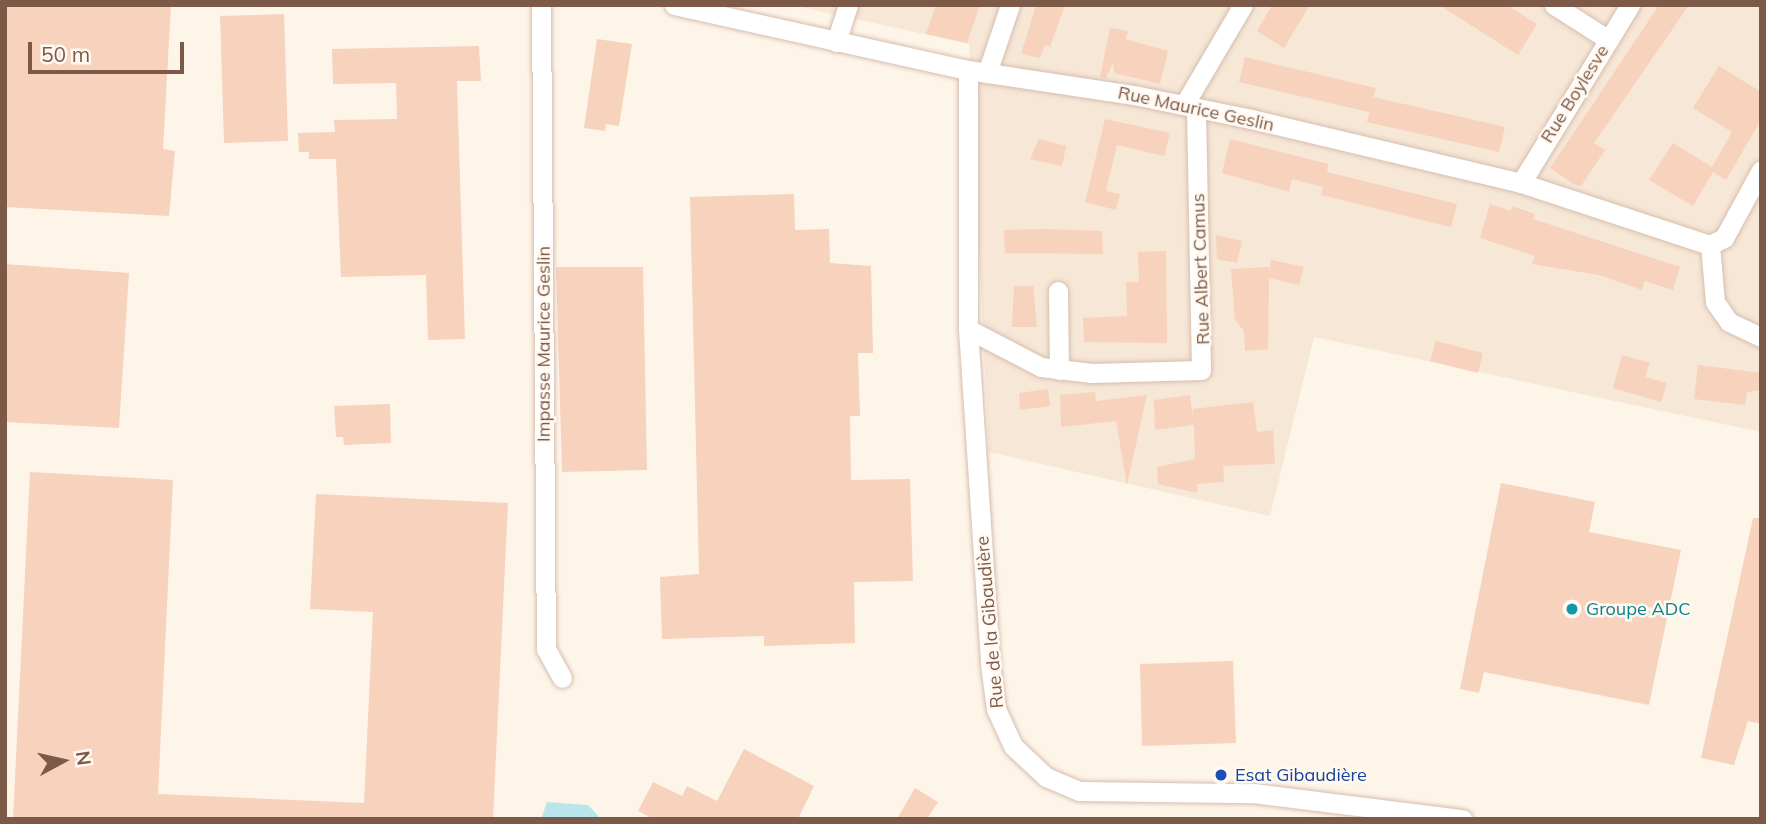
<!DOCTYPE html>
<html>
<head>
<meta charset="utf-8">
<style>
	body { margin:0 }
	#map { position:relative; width:1766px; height:824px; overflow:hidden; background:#fef5e9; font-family:Mulish,sans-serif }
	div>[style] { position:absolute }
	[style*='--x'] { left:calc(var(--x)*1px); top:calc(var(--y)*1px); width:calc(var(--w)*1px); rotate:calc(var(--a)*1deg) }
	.residential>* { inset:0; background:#f7e7d6 }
	.water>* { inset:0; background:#bae5eb }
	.building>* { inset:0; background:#f7d2bd }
	.roads { filter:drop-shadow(0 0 2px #d5beaf) drop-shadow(0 0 2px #d5beaf) }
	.street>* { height:19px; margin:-9.5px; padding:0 9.5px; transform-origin:9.5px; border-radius:9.5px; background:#fff }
	.dots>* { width:19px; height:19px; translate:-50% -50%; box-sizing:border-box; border:4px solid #fff9f1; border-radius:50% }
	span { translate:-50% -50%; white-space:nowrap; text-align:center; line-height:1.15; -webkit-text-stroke:5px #fff9f1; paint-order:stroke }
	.street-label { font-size:18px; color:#7d5948 }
	.culture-label { font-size:18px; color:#0d838f }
	.left { translate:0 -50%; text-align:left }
	.transit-label { font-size:18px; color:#164399 }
	.frame { position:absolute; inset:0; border:7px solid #7d5948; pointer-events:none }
	.north { position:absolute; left:28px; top:726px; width:70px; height:70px; -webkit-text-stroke:5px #fff9f1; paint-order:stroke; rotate:82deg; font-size:19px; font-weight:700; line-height:28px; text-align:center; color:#7d5948 }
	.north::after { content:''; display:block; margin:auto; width:24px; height:32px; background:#7d5948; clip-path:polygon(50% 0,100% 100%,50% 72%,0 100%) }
	.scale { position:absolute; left:28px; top:42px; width:156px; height:32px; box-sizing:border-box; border:4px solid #7d5948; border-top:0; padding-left:9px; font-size:21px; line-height:24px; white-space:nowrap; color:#7d5948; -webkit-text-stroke:5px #fff9f1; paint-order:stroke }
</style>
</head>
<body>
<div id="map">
	<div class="residential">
		<div style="clip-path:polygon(792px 5px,1761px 5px,1761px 432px,1314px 337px,1270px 516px,989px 452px,969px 44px)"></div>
	</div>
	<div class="water">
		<div style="clip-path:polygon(547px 802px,588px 805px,601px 819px,541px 819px)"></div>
	</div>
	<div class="building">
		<div style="clip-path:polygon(7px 5px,171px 5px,163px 149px,175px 151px,169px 216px,5px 207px)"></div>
		<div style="clip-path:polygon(936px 5px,980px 5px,967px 43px,926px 34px)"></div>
		<div style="clip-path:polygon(1036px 5px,1065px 5px,1050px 47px,1045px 45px,1040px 58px,1021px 54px)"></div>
		<div style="clip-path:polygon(1272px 5px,1310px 5px,1284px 48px,1257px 31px)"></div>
		<div style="clip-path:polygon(1439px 5px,1507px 5px,1537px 24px,1518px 55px)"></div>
		<div style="clip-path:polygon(1659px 5px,1689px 5px,1594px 143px,1605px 150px,1581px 186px,1573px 184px,1550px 168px)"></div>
		<div style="clip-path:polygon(284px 14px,288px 141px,224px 143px,220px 16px)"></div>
		<div style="clip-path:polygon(1110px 28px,1129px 31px,1125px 39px,1168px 51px,1160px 84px,1114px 73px,1113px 63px,1106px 78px,1100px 77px)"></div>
		<div style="clip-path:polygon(597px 39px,632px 44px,619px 126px,606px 124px,605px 131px,584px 128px)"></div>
		<div style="clip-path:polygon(479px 46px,481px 81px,457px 81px,465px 339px,428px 340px,426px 275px,341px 277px,336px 159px,309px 159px,309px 152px,299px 152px,298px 133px,335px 132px,334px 120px,397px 119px,396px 83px,333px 84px,332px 49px)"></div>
		<div style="clip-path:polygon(1245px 57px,1376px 88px,1373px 97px,1505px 127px,1499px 152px,1367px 122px,1372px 102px,1369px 112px,1239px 82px)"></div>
		<div style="clip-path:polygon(1719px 66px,1761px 92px,1761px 120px,1726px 180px,1713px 172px,1693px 206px,1649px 180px,1673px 143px,1712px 167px,1732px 132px,1693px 108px)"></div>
		<div style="clip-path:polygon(1105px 119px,1170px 133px,1164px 156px,1117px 145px,1106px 191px,1120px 194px,1116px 210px,1085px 202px)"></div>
		<div style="clip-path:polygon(1039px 139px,1066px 146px,1062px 166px,1030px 159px)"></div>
		<div style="clip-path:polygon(1230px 139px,1328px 164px,1327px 172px,1457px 204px,1451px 227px,1321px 195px,1323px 187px,1292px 179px,1289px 192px,1222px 173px)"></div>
		<div style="clip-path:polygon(794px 194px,795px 230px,829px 229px,830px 263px,871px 266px,873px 353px,858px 353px,860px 416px,850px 416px,851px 480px,910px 479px,913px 581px,854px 582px,855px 643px,764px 646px,764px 636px,662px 639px,660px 577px,699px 574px,690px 197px)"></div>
		<div style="clip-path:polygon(1490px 204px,1511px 211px,1512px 206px,1535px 214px,1533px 219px,1680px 267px,1673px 290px,1645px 281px,1642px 290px,1599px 275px,1532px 264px,1535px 256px,1480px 238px)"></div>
		<div style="clip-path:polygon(1044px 229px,1102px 231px,1103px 254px,1005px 253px,1004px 230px)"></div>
		<div style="clip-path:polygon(1216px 235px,1242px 241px,1237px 263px,1217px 259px)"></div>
		<div style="clip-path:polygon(1166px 251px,1167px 343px,1084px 342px,1083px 318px,1127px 316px,1126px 282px,1139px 282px,1138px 252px)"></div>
		<div style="clip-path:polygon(1271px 260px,1304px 267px,1299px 285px,1269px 278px,1268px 349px,1245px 351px,1244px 331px,1235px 320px,1231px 269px,1269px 267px,1269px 271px)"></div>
		<div style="clip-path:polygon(5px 264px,129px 273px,119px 428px,5px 422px)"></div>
		<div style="clip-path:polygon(556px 267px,643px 267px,647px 470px,562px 472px)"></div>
		<div style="clip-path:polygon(1014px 286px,1033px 286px,1037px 327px,1012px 327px)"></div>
		<div style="clip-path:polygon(1436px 341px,1483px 353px,1478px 373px,1430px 361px)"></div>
		<div style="clip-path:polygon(1622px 355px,1650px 363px,1645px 377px,1667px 383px,1661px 402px,1613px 388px)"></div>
		<div style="clip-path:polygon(1698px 365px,1761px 373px,1761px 390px,1747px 392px,1745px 405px,1694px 399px)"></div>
		<div style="clip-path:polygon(1048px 389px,1050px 406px,1020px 410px,1019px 393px)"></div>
		<div style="clip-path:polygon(1095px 392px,1096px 401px,1147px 395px,1127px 485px,1116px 421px,1061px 427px,1060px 395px)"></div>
		<div style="clip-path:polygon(1190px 395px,1193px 418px,1193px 409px,1253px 402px,1257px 432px,1273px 430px,1275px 464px,1223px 466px,1224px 482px,1197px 484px,1197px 493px,1158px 484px,1157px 467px,1195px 459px,1194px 425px,1155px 430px,1154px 400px)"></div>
		<div style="clip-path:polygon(390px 404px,391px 443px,344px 445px,343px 437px,336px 437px,334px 406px)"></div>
		<div style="clip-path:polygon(30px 472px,173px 480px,158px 794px,364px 803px,373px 612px,310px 609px,316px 494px,508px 503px,493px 819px,13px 819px)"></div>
		<div style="clip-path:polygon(1501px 483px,1595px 502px,1589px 532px,1681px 550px,1649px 705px,1484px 672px,1479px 693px,1460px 689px)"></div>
		<div style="clip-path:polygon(1753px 518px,1761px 518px,1761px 724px,1748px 721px,1734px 765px,1701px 758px)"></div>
		<div style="clip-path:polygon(1233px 661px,1236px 743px,1142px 746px,1140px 664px)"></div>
		<div style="clip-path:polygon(744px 749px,814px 786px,798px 819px,653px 819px,638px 811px,653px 782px,682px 796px,687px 786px,717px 801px)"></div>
		<div style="clip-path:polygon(915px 788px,938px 802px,927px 819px,897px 819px)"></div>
	</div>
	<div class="roads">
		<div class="street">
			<div style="--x:541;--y:5;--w:644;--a:89.56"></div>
			<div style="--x:546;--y:649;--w:33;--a:61"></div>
			<div style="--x:674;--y:5;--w:301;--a:12.5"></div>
			<div style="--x:968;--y:70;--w:168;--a:8.6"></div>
			<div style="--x:1134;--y:95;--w:119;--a:11.6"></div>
			<div style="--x:1251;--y:119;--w:277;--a:13.3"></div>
			<div style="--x:1521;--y:183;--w:199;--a:18.2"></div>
			<div style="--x:1554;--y:5;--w:65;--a:32.5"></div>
			<div style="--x:836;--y:42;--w:39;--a:-72"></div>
			<div style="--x:968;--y:70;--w:259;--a:90"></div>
			<div style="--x:968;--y:329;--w:336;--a:86.2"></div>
			<div style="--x:990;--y:664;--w:45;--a:82.4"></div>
			<div style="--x:996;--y:709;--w:41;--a:65.3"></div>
			<div style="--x:1013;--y:746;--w:45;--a:43.2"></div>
			<div style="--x:1046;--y:777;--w:36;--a:23"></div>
			<div style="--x:1079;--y:791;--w:174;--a:0.7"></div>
			<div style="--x:1253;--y:793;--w:211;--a:7.1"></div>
			<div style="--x:987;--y:73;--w:72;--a:-71.3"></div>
			<div style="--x:1184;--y:105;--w:116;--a:-59.5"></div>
			<div style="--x:1521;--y:183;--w:209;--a:-58.5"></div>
			<div style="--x:1710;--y:245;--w:57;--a:85"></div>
			<div style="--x:1715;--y:302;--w:24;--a:55"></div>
			<div style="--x:1729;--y:322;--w:35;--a:25"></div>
			<div style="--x:1710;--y:245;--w:16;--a:-27"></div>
			<div style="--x:1724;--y:238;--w:77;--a:-61.4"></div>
			<div style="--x:1058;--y:291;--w:79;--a:89.3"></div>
			<div style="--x:968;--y:329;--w:82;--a:27.5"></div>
			<div style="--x:1041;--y:367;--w:51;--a:6.7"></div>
			<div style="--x:1092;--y:373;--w:109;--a:-1.6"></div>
			<div style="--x:1201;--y:370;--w:262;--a:-91.1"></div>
		</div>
	</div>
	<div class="dots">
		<div style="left:1572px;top:609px;background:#0f9aa8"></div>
		<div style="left:1221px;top:775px;background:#1a4fb4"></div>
	</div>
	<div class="street-label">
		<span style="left:1575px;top:94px;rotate:-58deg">Rue Boylesve</span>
		<span style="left:1196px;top:109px;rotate:12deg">Rue Maurice Geslin</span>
		<span style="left:1201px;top:269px;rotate:-92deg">Rue Albert Camus</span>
		<span style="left:544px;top:344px;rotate:-90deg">Impasse Maurice Geslin</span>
		<span style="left:990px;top:622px;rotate:-95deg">Rue de la Gibaudière</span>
	</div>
	<div class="culture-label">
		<span class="left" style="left:1586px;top:609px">Groupe ADC</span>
	</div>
	<div class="transit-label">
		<span class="left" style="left:1235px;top:775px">Esat Gibaudière</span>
	</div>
	<div class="frame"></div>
	<div class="north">N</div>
	<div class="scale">50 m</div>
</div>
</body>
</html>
